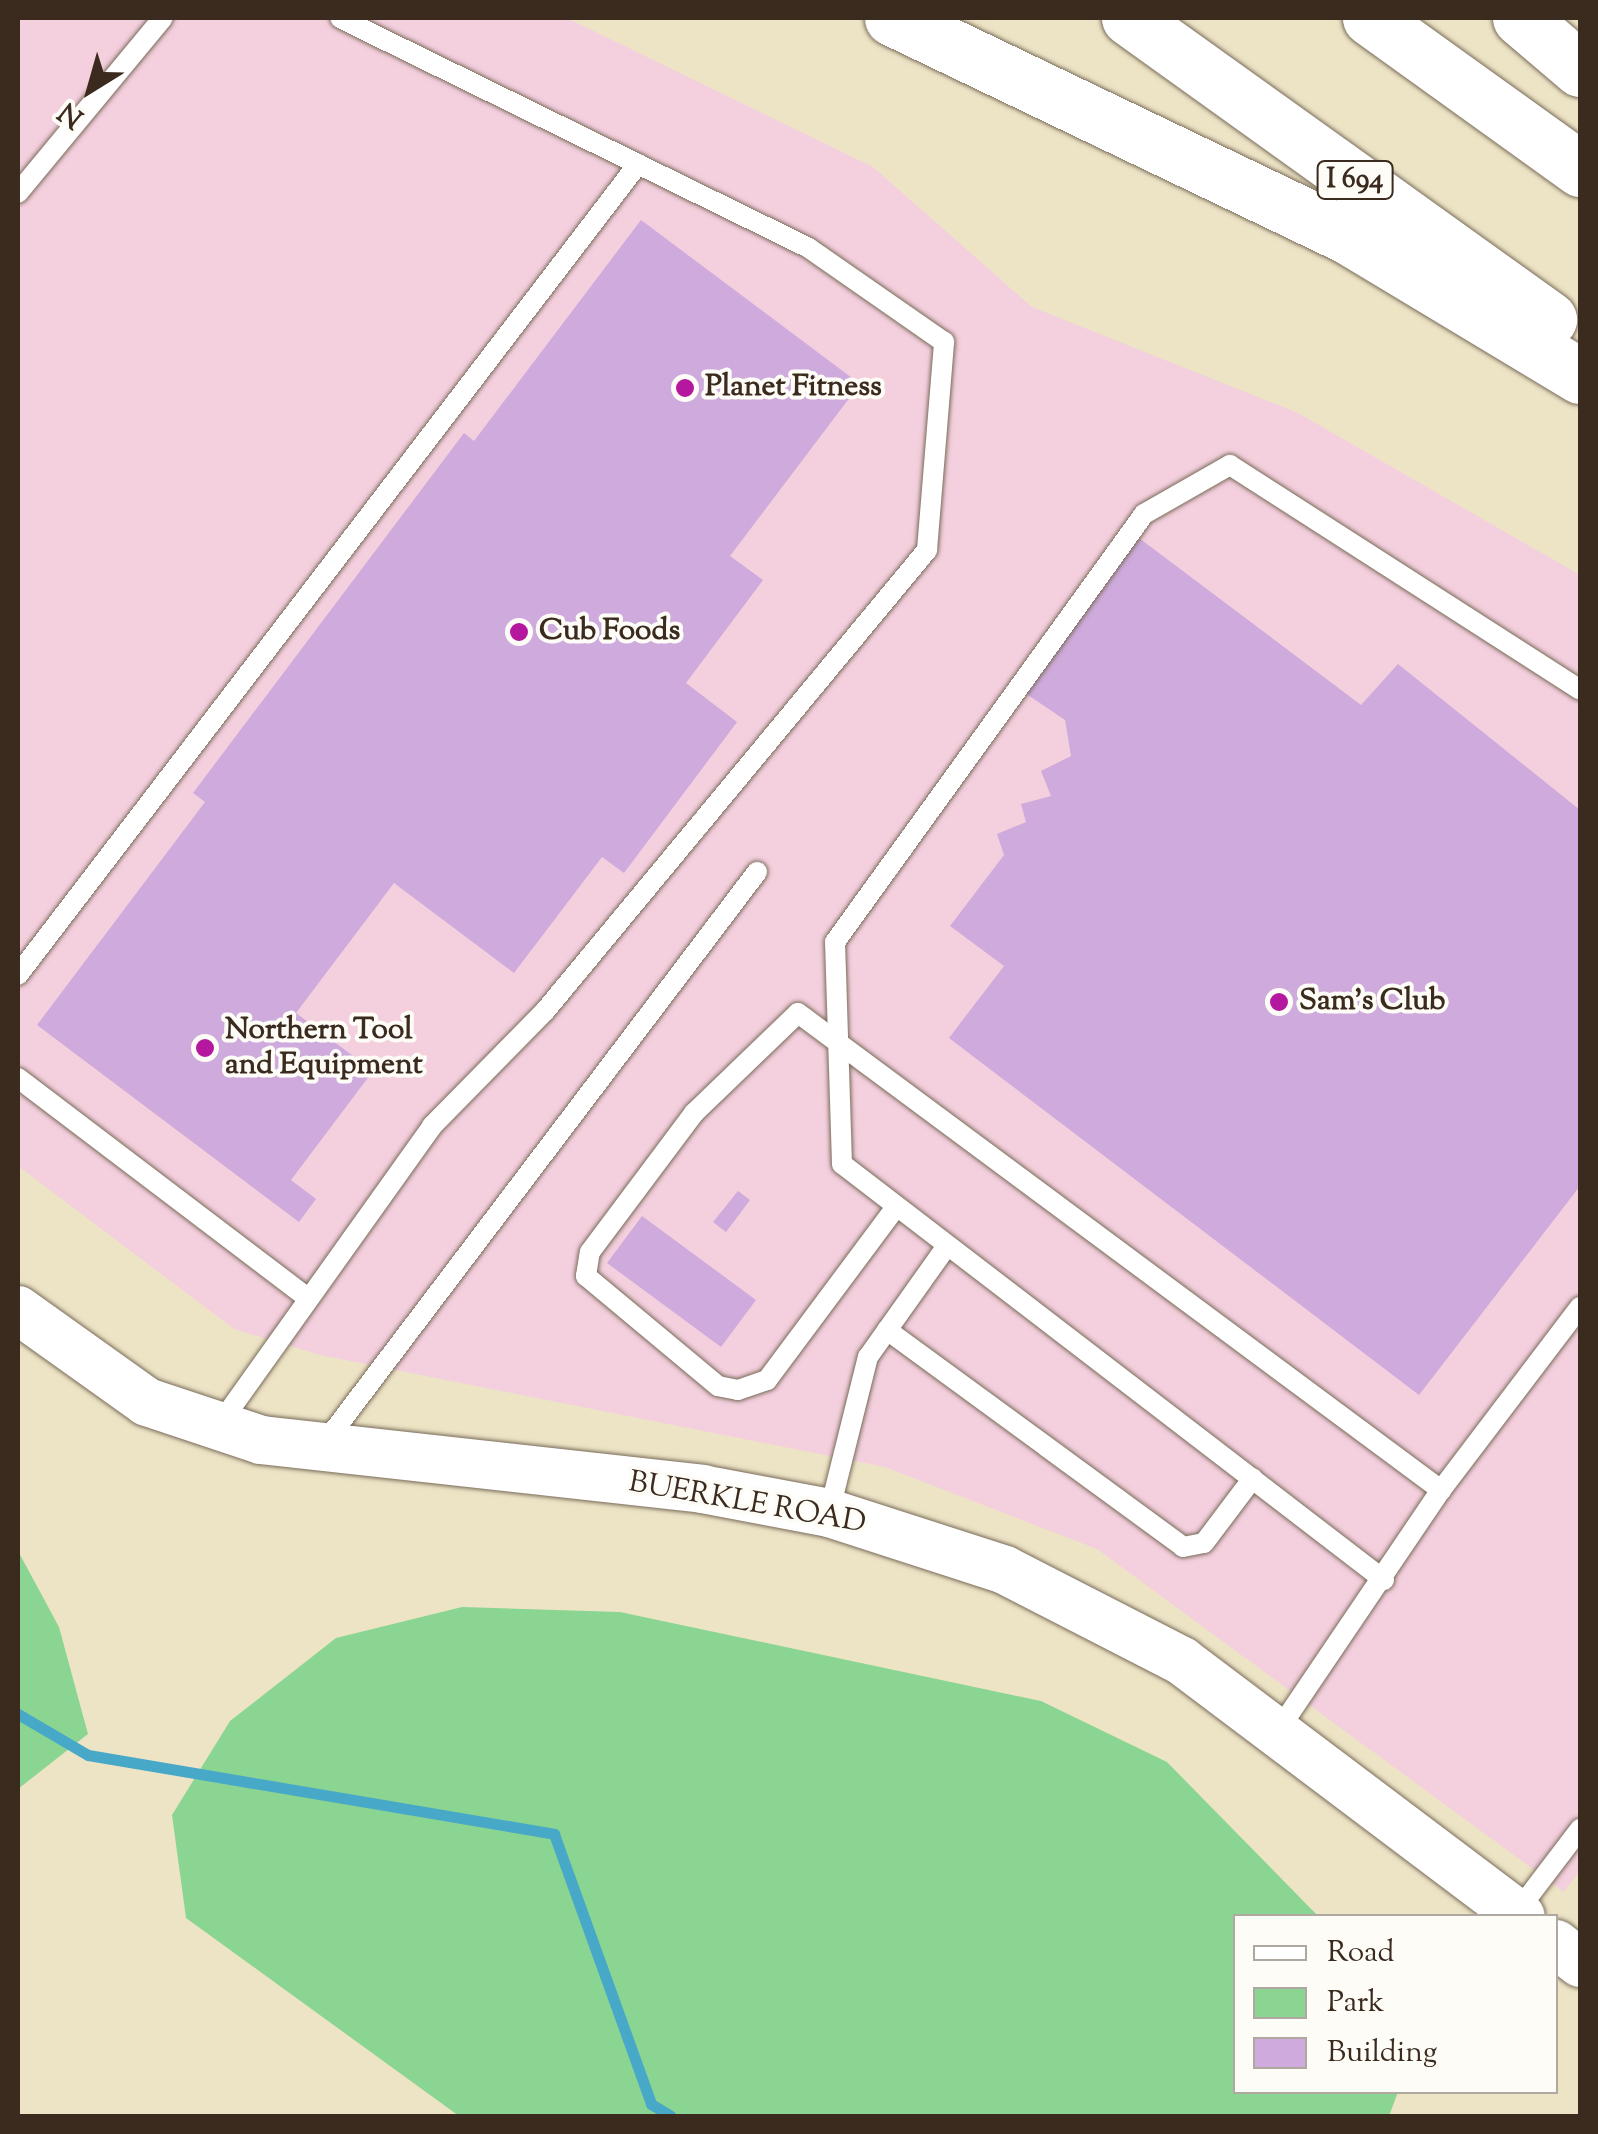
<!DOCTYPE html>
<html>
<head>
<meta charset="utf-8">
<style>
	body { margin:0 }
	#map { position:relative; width:1598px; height:2134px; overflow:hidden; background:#ede4c6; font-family:"Sorts Mill Goudy",serif }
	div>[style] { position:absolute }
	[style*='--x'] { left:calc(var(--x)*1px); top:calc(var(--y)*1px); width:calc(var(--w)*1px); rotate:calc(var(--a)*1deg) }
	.built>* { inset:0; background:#f4cfde }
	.green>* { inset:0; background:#8bd592 }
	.stream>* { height:11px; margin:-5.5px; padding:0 5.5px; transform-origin:5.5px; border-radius:5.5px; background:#48a8c8 }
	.building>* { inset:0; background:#ceabdc }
	.roads { filter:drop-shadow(0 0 2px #796b59) drop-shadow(0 0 2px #796b59) }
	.service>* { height:20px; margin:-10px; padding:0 10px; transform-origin:10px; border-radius:10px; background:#fff }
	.tertiary>* { height:48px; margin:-24px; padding:0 24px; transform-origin:24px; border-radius:24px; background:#fff }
	.motorway>* { height:55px; margin:-27.5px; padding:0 27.5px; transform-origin:27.5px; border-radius:27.5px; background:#fff }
	.dots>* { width:28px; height:28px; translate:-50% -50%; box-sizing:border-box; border:5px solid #fdfcf7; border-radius:50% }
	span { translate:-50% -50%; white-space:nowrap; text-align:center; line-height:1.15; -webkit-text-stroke:8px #fdfcf7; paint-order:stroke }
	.shield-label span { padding:2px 8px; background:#fdfcf7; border:2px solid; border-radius:8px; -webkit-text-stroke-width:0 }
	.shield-label { font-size:28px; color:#3b2a1e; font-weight:700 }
	.poi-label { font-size:30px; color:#3b2a1e; font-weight:700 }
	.left { translate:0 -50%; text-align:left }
	.street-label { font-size:30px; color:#3b2a1e }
	.frame { position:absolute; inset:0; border:20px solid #3b2a1e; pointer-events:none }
	.legend { position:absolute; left:1233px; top:1914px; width:325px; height:180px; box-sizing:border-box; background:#fdfcf7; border:2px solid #afa8a0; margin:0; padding:12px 18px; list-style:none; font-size:30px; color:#3b2a1e }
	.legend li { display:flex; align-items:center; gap:20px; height:50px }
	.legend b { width:50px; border:2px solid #afa8a0 }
	.north { position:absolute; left:40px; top:40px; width:100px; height:100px; -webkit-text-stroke:8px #fdfcf7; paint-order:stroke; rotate:217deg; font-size:28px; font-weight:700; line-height:40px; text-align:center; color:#3b2a1e }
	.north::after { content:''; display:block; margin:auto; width:35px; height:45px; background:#3b2a1e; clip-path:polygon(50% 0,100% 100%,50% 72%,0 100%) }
</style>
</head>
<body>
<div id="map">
	<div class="built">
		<div style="clip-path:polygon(18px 18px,567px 18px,873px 167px,1032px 307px,1298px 413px,1580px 575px,1580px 1870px,1564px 1892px,1097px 1549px,885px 1467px,320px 1355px,234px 1329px,18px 1166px)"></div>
	</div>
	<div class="green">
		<div style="clip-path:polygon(18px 1551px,59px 1627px,88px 1734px,18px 1789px)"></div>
		<div style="clip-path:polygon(462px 1607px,620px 1612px,1041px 1701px,1167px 1762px,1318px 1916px,1236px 1916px,1236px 2092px,1398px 2092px,1389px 2116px,459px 2116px,186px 1918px,172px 1815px,230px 1721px,336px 1638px)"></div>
	</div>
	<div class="stream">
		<div style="--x:18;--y:1714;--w:81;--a:30.4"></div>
		<div style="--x:88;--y:1755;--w:473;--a:9.6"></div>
		<div style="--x:554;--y:1834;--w:287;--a:70.2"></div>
		<div style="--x:651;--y:2104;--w:23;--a:31"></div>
	</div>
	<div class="building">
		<div style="clip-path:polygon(641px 220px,860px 384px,730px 556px,763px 580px,686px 683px,737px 722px,624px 873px,602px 857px,514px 973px,394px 883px,296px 1013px,373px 1071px,291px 1180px,316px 1199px,299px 1222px,37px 1025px,205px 802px,193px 793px,464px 433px,474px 441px)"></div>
		<div style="clip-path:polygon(1139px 538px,1361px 705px,1398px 664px,1580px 810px,1580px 1186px,1419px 1395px,949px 1038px,1004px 966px,950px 926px,1004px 855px,997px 834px,1026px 822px,1021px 804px,1051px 796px,1041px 771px,1071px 756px,1065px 720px,1019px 689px)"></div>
		<div style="clip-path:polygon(738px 1191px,750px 1200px,726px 1232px,713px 1222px)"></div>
		<div style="clip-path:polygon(642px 1216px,756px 1300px,721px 1347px,607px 1263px)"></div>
	</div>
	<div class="roads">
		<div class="service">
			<div style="--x:18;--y:193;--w:227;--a:-50.4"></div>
			<div style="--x:18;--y:975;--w:1021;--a:-52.6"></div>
			<div style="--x:18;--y:1078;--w:365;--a:37.2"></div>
			<div style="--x:896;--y:1207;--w:216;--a:126.7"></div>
			<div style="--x:767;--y:1380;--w:31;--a:161"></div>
			<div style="--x:738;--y:1390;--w:20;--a:-169"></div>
			<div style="--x:718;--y:1386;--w:172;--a:-140.2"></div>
			<div style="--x:586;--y:1276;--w:24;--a:-81"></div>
			<div style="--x:590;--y:1252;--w:174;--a:-53.2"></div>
			<div style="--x:694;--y:1113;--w:144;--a:-43.9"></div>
			<div style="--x:798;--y:1013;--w:801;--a:36.57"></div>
			<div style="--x:887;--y:1330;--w:367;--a:36.2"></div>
			<div style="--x:1183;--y:1547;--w:21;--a:-11"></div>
			<div style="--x:1204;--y:1543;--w:81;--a:-53"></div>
			<div style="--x:219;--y:1425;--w:367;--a:-54.5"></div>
			<div style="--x:432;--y:1126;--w:161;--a:-45.5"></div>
			<div style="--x:545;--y:1011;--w:599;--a:-50.35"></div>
			<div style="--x:927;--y:550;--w:209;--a:-85.3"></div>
			<div style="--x:944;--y:342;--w:165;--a:-145.2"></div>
			<div style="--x:809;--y:248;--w:522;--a:-153.88"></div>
			<div style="--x:323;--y:1445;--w:719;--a:-52.86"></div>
			<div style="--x:829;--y:1513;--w:161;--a:-76"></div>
			<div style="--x:868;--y:1357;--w:136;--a:-54.6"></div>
			<div style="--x:1384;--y:1580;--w:683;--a:-142.49"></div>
			<div style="--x:842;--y:1164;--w:222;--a:-91.8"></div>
			<div style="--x:835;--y:942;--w:528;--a:-54.17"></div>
			<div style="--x:1144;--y:514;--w:99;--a:-29.7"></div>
			<div style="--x:1230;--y:465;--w:416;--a:32.7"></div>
			<div style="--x:1277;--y:1732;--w:292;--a:-55.9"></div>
			<div style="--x:1441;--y:1490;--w:230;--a:-52.8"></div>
			<div style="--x:1516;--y:1913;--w:106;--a:-52.7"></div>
		</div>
		<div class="tertiary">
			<div style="--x:18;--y:1310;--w:158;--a:35.5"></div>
			<div style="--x:147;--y:1402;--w:120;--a:18.4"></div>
			<div style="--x:261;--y:1440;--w:444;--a:6.3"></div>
			<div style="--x:702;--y:1489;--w:129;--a:10.7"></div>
			<div style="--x:829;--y:1513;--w:185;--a:17.9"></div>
			<div style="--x:1005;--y:1570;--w:199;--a:27.2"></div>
			<div style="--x:1182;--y:1661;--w:424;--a:37"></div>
			<div style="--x:1556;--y:1944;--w:31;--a:38"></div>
		</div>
		<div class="motorway">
			<div style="--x:892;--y:18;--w:505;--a:25.6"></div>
			<div style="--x:1347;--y:236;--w:272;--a:31"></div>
			<div style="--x:1129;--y:18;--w:517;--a:35.63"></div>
			<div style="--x:1370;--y:18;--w:259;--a:35.7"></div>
			<div style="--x:1520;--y:18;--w:79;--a:40.4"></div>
		</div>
	</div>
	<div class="dots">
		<div style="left:685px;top:388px;background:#b5179e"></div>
		<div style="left:519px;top:632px;background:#b5179e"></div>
		<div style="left:1279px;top:1002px;background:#b5179e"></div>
		<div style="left:205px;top:1048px;background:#b5179e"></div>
	</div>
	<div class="shield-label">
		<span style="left:1355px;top:180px">I 694</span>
	</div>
	<div class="poi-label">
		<span class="left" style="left:705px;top:388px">Planet Fitness</span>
		<span class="left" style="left:539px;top:632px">Cub Foods</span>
		<span class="left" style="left:1299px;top:1002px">Sam's Club</span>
		<span class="left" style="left:225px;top:1048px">Northern Tool<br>and Equipment</span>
	</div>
	<div class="street-label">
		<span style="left:747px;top:1504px;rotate:10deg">BUERKLE ROAD</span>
	</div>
	<div class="frame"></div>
	<ul class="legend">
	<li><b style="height:12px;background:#fff"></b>Road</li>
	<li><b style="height:28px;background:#8bd592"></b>Park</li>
	<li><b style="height:28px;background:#ceabdc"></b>Building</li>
	</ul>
	<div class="north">N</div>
</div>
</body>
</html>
